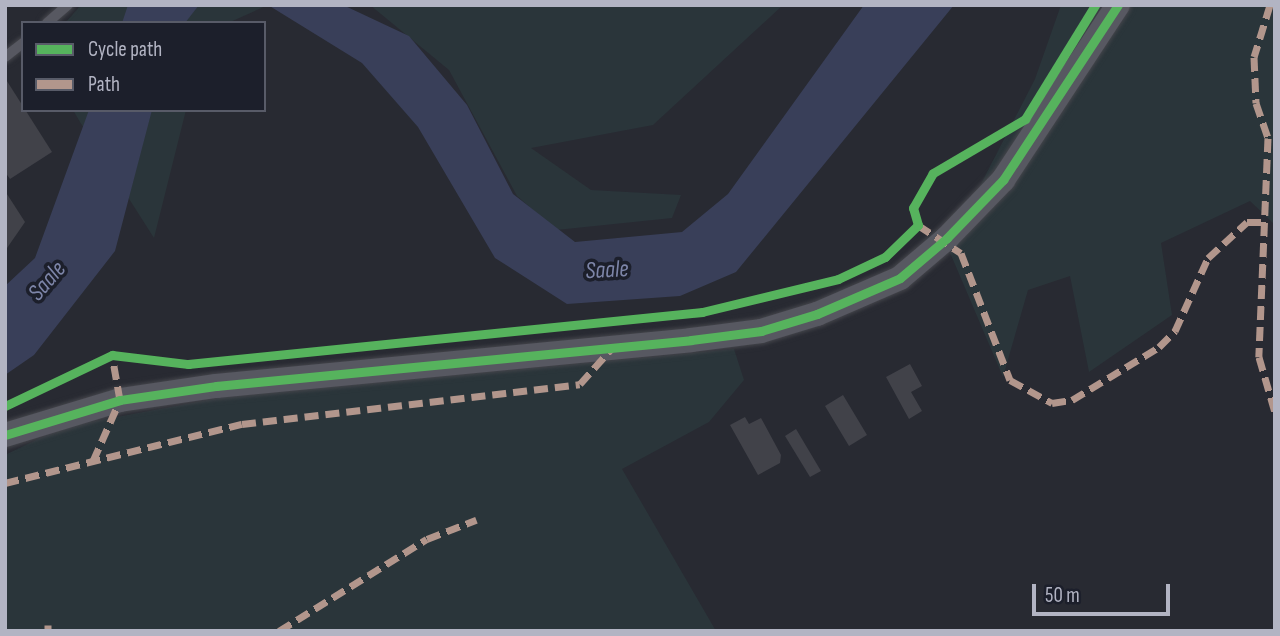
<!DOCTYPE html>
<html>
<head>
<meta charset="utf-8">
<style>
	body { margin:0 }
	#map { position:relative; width:1280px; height:636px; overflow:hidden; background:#282a32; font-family:"Sofia Sans Condensed",sans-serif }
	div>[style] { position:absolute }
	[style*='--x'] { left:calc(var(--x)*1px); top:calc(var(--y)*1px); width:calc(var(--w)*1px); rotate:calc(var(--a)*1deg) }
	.green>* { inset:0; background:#2a353a }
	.water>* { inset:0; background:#393f59 }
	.building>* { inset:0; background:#414249 }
	.roads { filter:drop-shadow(0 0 2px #44454b) drop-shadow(0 0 2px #44454b) }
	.service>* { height:10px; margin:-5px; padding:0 5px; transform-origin:5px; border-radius:5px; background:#575861 }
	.tertiary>* { height:24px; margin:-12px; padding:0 12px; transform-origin:12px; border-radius:12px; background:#575861 }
	.quiet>* { height:7px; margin-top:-3.5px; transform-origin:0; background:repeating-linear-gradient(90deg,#b2968c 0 14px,transparent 0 21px) }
	.cycleway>* { height:9px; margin:-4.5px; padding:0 4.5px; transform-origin:4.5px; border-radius:4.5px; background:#56b35d }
	span { translate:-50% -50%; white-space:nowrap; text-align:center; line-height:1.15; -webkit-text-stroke:7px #1c1f2b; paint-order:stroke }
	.water-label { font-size:24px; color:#7d85a8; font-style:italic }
	.frame { position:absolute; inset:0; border:7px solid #b2b4c3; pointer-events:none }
	.legend { position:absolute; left:21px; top:21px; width:245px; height:91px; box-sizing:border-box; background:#1c1f2b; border:2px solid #585b68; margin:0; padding:9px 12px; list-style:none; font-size:21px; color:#b2b4c3 }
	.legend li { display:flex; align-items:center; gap:14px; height:35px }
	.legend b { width:35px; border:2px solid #585b68 }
	.scale { position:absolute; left:1032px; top:584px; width:138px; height:32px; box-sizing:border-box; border:4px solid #b2b4c3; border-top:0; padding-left:9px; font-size:21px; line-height:24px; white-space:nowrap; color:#b2b4c3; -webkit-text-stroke:5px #1c1f2b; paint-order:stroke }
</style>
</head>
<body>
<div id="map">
	<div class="green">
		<div style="clip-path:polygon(81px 5px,268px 5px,228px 23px,65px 23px)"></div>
		<div style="clip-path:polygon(370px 5px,783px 5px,653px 125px,531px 148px,591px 190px,681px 195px,672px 218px,556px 230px,517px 196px,449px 70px)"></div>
		<div style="clip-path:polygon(1061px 5px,1275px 5px,1275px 225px,1250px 201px,1161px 243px,1172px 315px,1089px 372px,1070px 276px,1028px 290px,1003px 377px,948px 248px,1035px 79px)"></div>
		<div style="clip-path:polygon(73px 110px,186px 110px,154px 238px,80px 122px)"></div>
		<div style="clip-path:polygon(734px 349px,744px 380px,709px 422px,622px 469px,716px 631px,5px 631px,5px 455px,63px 427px,224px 397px)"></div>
	</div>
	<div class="water">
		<div style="clip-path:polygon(128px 5px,199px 5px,185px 23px,122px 23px)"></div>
		<div style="clip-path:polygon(268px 5px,343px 5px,409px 36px,467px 105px,513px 194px,575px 242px,682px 232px,728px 194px,864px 5px,954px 5px,736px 272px,680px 296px,567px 304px,495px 258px,418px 127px,362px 63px)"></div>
		<div style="clip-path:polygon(89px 110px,152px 110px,115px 251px,34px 355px,5px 375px,5px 286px,35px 258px)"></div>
	</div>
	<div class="building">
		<div style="clip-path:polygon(5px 78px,52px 152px,10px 179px,5px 172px)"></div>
		<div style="clip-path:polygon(5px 191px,25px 222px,5px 251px)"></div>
		<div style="clip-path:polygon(910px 364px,922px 386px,911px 392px,922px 411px,909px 419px,886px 377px)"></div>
		<div style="clip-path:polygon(843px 395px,867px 435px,849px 446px,825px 406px)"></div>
		<div style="clip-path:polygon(745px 417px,749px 424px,761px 418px,781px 455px,780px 463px,758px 475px,730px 425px)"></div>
		<div style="clip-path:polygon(796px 429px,821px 471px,810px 477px,785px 436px)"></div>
	</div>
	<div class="roads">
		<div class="service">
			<div style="--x:47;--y:23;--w:28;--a:-41"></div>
			<div style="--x:5;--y:57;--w:23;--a:-38"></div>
		</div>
		<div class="tertiary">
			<div style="--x:5;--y:435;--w:120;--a:-16.9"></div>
			<div style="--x:120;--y:400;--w:97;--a:-8.3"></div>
			<div style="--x:216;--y:386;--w:477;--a:-5.5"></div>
			<div style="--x:691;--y:340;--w:71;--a:-7.3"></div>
			<div style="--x:761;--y:331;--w:59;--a:-16.9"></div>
			<div style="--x:817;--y:314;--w:90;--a:-23.4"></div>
			<div style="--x:900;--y:278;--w:62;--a:-40.4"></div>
			<div style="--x:947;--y:238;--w:81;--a:-46"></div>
			<div style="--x:1003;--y:180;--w:209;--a:-56.7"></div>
		</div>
	</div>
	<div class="quiet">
		<div style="--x:1270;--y:5;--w:54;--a:107.1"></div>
		<div style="--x:1254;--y:57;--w:46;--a:87.5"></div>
		<div style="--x:1256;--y:103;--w:37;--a:71"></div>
		<div style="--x:1268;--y:138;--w:219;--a:92.4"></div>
		<div style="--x:1259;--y:357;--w:57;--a:73.8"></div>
		<div style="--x:918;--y:225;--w:51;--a:33.1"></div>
		<div style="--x:961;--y:253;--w:136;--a:68.9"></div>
		<div style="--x:1010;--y:380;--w:48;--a:28.7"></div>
		<div style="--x:1052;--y:403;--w:20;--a:-9"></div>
		<div style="--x:1072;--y:400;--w:102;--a:-31.3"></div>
		<div style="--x:1159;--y:347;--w:23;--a:-45"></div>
		<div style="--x:1175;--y:331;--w:80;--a:-65.7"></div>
		<div style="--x:1208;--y:258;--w:53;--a:-42.7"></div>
		<div style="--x:1247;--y:222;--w:20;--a:0"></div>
		<div style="--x:93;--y:461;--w:67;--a:-66.1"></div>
		<div style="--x:120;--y:400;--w:46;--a:-100.1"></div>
		<div style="--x:5;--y:483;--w:244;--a:-14"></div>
		<div style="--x:242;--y:424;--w:340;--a:-6.7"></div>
		<div style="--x:580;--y:384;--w:48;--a:-48.4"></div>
		<div style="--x:48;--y:631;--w:6;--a:-90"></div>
		<div style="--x:279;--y:631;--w:174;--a:-31.9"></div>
		<div style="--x:427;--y:539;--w:53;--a:-21.2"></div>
	</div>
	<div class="cycleway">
		<div style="--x:5;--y:406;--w:119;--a:-25.5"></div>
		<div style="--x:112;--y:355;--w:77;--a:6.8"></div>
		<div style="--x:188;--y:364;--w:517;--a:-5.78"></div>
		<div style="--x:702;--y:312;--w:140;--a:-13.6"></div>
		<div style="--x:838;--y:279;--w:52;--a:-25.1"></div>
		<div style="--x:885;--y:257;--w:46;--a:-44.1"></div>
		<div style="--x:918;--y:225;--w:18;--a:-106"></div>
		<div style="--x:913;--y:208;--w:40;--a:-60.3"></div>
		<div style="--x:933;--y:173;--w:107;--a:-30.4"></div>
		<div style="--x:1025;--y:119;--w:134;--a:-58.4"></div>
		<div style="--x:5;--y:435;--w:120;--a:-16.9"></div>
		<div style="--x:120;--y:400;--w:97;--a:-8.3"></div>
		<div style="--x:216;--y:386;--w:477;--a:-5.5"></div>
		<div style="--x:691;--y:340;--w:71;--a:-7.3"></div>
		<div style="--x:761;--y:331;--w:59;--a:-16.9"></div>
		<div style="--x:817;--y:314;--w:90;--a:-23.4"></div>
		<div style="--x:900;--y:278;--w:62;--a:-40.4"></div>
		<div style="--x:947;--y:238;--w:81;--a:-46"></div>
		<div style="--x:1003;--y:180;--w:209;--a:-56.7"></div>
	</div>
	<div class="water-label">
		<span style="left:607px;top:270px;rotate:-3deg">Saale</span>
		<span style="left:47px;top:281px;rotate:-49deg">Saale</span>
	</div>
	<div class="frame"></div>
	<ul class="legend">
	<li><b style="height:9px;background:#56b35d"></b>Cycle path</li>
	<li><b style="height:9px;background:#b2968c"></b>Path</li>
	</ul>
	<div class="scale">50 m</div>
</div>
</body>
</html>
